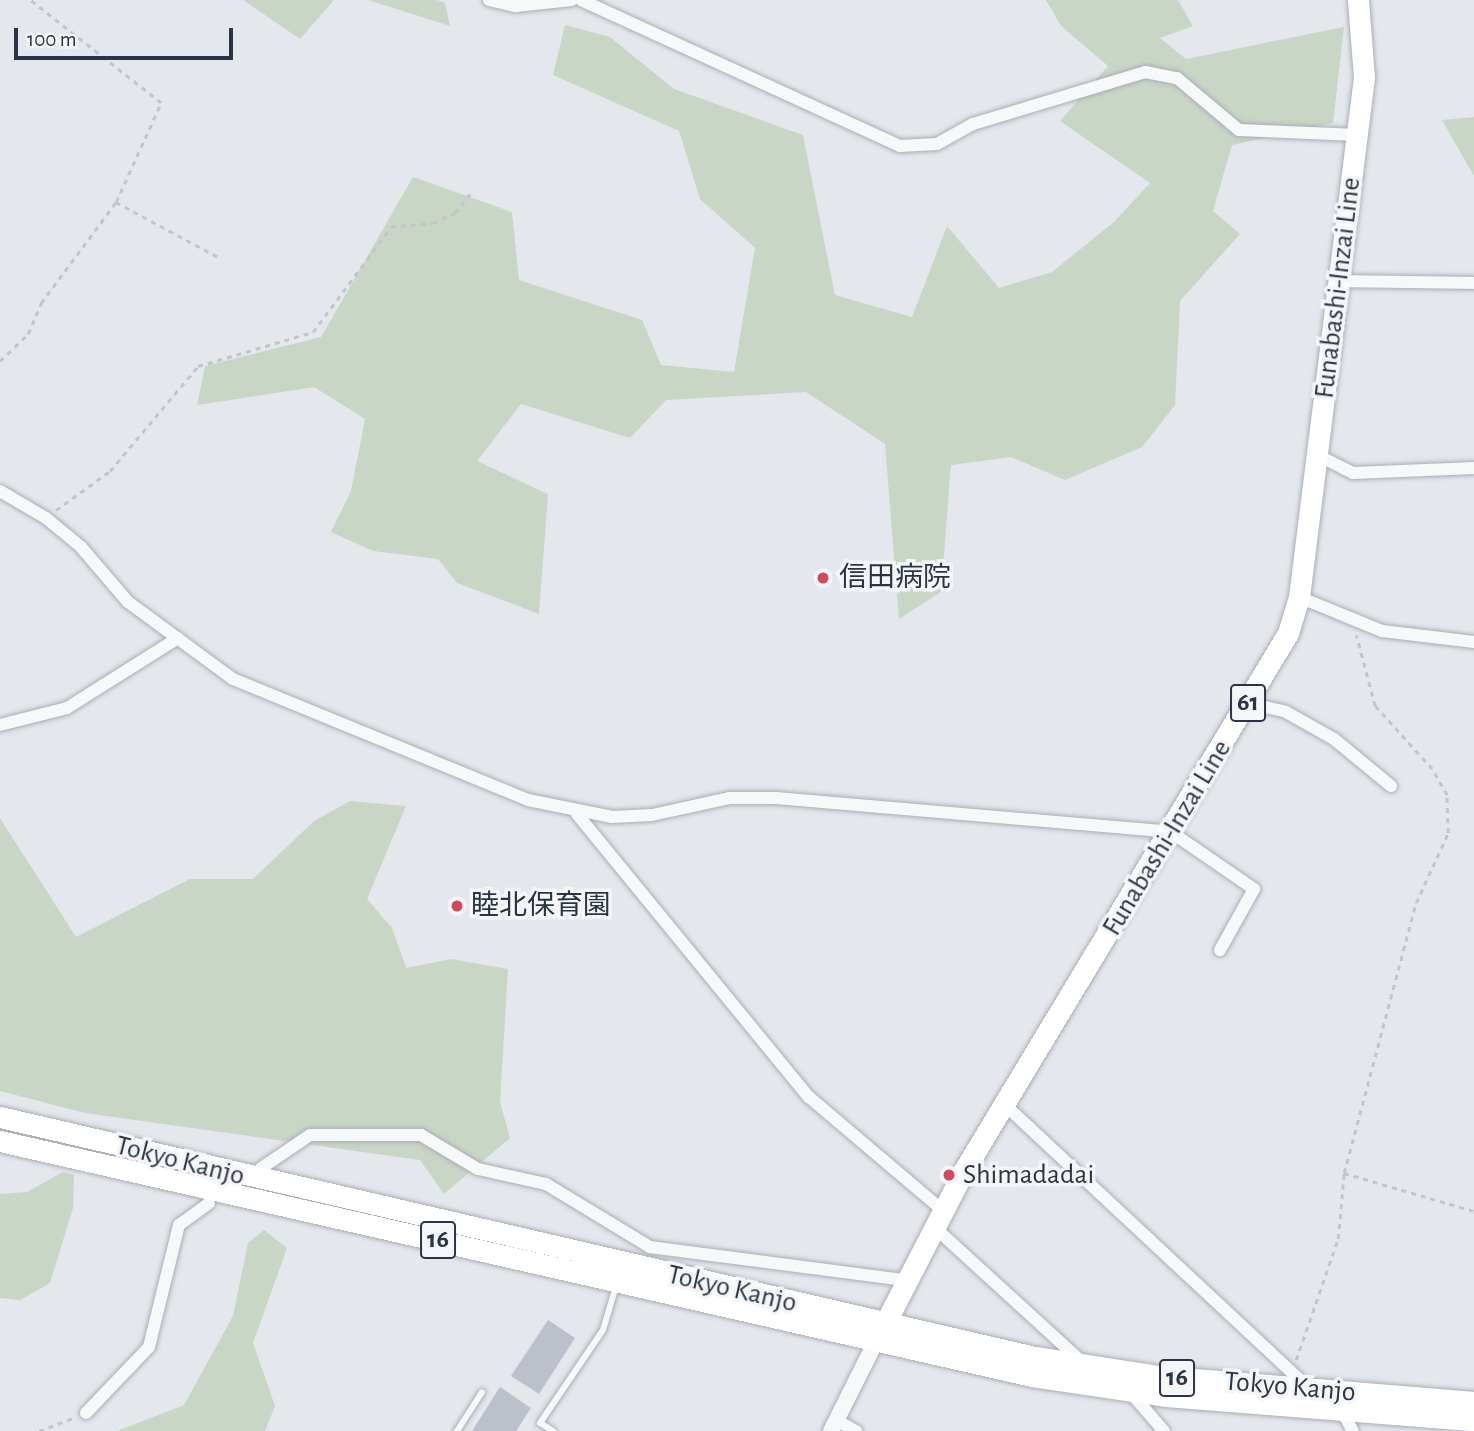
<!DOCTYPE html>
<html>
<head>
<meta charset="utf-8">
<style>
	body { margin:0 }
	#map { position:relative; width:1474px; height:1431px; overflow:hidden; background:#e4e7ec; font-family:"Alegreya Sans","Noto Sans JP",sans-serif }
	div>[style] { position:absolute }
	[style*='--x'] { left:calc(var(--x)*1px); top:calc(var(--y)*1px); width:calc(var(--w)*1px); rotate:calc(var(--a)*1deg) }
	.green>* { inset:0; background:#c9d6c5 }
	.building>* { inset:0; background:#bbc0ca }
	.path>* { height:2.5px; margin-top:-1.25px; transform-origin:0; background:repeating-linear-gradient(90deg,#c2c5cb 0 5px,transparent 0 10px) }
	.roads { filter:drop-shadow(0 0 2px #a9aeb7) drop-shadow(0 0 2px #a9aeb7) }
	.service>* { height:6px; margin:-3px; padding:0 3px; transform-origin:3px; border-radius:3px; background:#f7f8fa }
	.minor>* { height:12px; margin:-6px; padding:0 6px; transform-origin:6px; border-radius:6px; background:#f7f8fa }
	.tertiary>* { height:16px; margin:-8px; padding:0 8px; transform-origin:8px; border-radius:8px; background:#f7f8fa }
	.primary>* { height:21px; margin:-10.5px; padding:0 10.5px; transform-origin:10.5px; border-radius:10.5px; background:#fff }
	.trunk>* { height:21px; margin:-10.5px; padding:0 10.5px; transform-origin:10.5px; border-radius:10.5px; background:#fff }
	.dots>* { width:19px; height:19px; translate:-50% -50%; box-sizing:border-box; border:4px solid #f4f6f9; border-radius:50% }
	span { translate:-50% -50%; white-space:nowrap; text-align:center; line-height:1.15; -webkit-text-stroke:7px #f4f6f9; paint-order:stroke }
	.shield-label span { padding:2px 5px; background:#f4f6f9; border:2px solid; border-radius:5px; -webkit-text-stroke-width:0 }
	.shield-label { font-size:26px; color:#2b3445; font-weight:700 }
	.street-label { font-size:28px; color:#2b3445 }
	.poi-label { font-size:28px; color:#2b3445 }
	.left { translate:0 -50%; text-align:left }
	.scale { position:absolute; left:14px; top:28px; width:219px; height:32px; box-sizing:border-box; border:4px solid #2b3445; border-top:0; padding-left:9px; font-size:21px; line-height:24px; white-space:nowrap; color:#2b3445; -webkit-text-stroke:5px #f4f6f9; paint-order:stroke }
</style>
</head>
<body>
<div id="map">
	<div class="green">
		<div style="clip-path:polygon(243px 0,334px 0,300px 39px)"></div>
		<div style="clip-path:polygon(368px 0,437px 0,445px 3px,450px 26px)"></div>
		<div style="clip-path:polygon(1046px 0,1178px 0,1193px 26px,1160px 38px,1186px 59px,1344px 27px,1333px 123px,1232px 145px,1213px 211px,1240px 234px,1180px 301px,1175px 405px,1142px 447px,1065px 480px,1011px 457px,951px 465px,941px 592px,899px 619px,885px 444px,806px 392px,666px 400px,630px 438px,521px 404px,477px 461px,548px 494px,539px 614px,457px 583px,438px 559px,373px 551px,331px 532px,351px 491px,365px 419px,314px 387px,197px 405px,205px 366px,321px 337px,413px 177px,512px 212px,519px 280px,642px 320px,661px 365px,734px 372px,755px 248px,700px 199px,679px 131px,553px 75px,565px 25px,610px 37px,674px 89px,803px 135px,835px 295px,912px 317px,947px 226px,999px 288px,1052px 272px,1114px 222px,1150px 183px,1060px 121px,1108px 66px,1061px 26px)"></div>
		<div style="clip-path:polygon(1474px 117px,1474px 176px,1442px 120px)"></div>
		<div style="clip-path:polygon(350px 801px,406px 806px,367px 899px,392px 928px,406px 968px,451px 959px,508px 969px,500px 1102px,510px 1138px,444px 1194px,420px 1160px,85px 1113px,0 1091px,0 818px,76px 937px,190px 879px,253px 879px,314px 821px)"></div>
		<div style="clip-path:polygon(63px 1172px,74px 1175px,73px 1208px,50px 1283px,20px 1300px,0 1298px,0 1194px,27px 1192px)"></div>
		<div style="clip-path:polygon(264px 1230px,287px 1248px,253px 1343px,275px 1406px,265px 1431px,117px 1431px,184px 1405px,233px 1316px,248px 1243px)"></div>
	</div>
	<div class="building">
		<div style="clip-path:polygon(548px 1320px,575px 1338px,539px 1394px,511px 1376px)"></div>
		<div style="clip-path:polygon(500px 1387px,531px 1408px,516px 1431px,472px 1431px)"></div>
	</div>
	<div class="path">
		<div style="--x:116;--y:202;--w:116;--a:28.3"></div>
		<div style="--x:0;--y:361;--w:39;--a:-44"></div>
		<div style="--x:28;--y:334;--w:34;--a:-67"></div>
		<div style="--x:41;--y:303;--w:126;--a:-53.4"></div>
		<div style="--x:116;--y:202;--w:109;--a:-65.6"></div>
		<div style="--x:161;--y:103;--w:167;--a:-141.8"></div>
		<div style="--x:56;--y:510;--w:67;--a:-35.8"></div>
		<div style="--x:110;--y:471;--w:137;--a:-50"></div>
		<div style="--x:198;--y:366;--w:120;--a:-16.5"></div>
		<div style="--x:313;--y:332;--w:131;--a:-53.4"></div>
		<div style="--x:391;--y:227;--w:42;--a:-5.4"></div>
		<div style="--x:433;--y:223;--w:24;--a:-24"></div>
		<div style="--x:455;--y:213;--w:24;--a:-52"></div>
		<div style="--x:1344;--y:1173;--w:135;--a:16.3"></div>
		<div style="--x:1296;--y:1360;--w:128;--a:-70.9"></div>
		<div style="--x:1338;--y:1239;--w:66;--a:-84.8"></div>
		<div style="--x:1344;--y:1173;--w:279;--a:-75.1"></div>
		<div style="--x:1416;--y:903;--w:77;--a:-65.4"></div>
		<div style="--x:1448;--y:833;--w:38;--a:-92"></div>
		<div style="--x:1447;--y:795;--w:30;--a:-120"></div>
		<div style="--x:1432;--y:769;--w:85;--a:-132.1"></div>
		<div style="--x:1375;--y:706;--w:73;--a:-105"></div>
		<div style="--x:39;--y:1431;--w:36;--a:-21"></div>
	</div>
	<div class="roads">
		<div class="service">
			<div style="--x:457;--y:1431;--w:46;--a:-57.3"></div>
			<div style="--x:553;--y:1431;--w:15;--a:-148"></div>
			<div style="--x:540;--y:1423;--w:112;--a:-55.9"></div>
			<div style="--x:603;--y:1330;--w:46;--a:-73.5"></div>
		</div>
		<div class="minor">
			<div style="--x:489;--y:0;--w:28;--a:13"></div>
			<div style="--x:516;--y:6;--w:56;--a:-6.1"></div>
			<div style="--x:581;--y:0;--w:351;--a:24.6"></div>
			<div style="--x:900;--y:146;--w:37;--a:-3"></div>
			<div style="--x:937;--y:144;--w:41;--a:-29.1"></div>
			<div style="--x:973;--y:124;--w:180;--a:-16.8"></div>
			<div style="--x:1145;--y:72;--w:33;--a:11"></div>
			<div style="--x:1177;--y:78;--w:81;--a:40"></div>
			<div style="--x:1239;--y:130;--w:118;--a:2.4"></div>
			<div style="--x:1339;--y:281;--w:135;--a:0.8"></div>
			<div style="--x:1317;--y:455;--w:40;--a:26.6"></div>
			<div style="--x:1353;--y:473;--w:121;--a:-2.4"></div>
			<div style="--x:0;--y:491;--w:53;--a:30.4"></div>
			<div style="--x:46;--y:518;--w:45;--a:39.6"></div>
			<div style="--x:81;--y:547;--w:72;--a:49.5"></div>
			<div style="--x:128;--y:602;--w:130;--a:36.3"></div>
			<div style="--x:233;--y:679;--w:319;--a:22.3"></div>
			<div style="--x:528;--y:800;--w:86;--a:11.4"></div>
			<div style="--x:612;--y:817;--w:40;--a:-2.9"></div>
			<div style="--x:652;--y:815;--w:79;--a:-12.4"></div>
			<div style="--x:729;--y:798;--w:47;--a:0"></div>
			<div style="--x:776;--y:798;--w:396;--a:4.9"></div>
			<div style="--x:1171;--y:832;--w:101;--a:34.5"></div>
			<div style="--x:1254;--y:889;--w:70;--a:119.1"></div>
			<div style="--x:1299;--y:597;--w:90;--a:22.3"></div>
			<div style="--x:1382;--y:631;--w:93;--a:6.8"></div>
			<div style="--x:1248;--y:703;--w:39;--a:13"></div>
			<div style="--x:1286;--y:712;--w:55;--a:29.4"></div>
			<div style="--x:1334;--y:739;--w:74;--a:39.5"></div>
			<div style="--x:0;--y:725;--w:69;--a:-14.2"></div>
			<div style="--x:67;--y:708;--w:131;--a:-32.2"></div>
			<div style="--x:577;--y:814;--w:366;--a:50.7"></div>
			<div style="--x:809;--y:1097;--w:173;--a:40.3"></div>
			<div style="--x:1004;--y:1104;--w:417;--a:43"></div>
			<div style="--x:260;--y:1169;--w:60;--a:-34.2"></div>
			<div style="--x:310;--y:1135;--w:111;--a:0"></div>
			<div style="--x:421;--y:1135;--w:66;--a:30.8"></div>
			<div style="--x:478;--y:1169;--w:70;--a:12.4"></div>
			<div style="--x:546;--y:1184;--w:122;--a:31.2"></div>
			<div style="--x:650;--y:1247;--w:257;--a:7.4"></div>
			<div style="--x:933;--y:1226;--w:205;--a:42.4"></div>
			<div style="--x:1130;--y:1392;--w:52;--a:48.9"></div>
			<div style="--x:1340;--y:1407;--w:27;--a:62"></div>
			<div style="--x:86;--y:1413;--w:91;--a:-46.3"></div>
			<div style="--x:149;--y:1347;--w:126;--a:-76.2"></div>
			<div style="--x:179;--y:1225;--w:37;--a:-36"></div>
			<div style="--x:836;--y:1420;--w:23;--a:29"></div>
		</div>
		<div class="tertiary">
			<div style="--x:831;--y:1431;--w:98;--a:-63.4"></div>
		</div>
		<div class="primary">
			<div style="--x:878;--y:1337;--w:186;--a:-62.7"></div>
			<div style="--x:963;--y:1172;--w:629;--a:-58.91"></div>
			<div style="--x:1288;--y:633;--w:38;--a:-73"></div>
			<div style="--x:1299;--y:597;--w:524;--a:-82.87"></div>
			<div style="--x:1364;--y:77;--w:77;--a:-94.5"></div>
		</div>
		<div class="trunk">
			<div style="--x:0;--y:1117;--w:1062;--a:13.06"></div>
			<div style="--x:1035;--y:1357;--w:124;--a:8.8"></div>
			<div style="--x:1158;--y:1376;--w:317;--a:4.7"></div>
			<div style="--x:0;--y:1141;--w:1058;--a:12.83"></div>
			<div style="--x:1032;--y:1376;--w:135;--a:8.5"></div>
			<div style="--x:1166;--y:1396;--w:309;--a:4.5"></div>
		</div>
	</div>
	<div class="dots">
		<div style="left:823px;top:578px;background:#d1495b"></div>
		<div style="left:457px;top:906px;background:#d1495b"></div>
		<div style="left:949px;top:1175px;background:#d1495b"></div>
	</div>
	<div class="shield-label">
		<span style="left:1248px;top:703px">61</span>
		<span style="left:438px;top:1240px">16</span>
		<span style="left:1177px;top:1378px">16</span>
	</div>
	<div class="street-label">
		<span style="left:1338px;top:288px;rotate:-83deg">Funabashi-Inzai Line</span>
		<span style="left:1167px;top:838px;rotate:-59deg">Funabashi-Inzai Line</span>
		<span style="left:180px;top:1161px;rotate:14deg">Tokyo Kanjo</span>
		<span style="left:732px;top:1289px;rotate:13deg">Tokyo Kanjo</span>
		<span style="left:1290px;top:1387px;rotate:5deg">Tokyo Kanjo</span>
	</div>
	<div class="poi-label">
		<span class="left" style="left:839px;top:578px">信田病院</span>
		<span class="left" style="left:471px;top:906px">睦北保育園</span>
		<span class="left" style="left:963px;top:1175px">Shimadadai</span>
	</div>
	<div class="scale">100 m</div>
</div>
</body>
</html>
